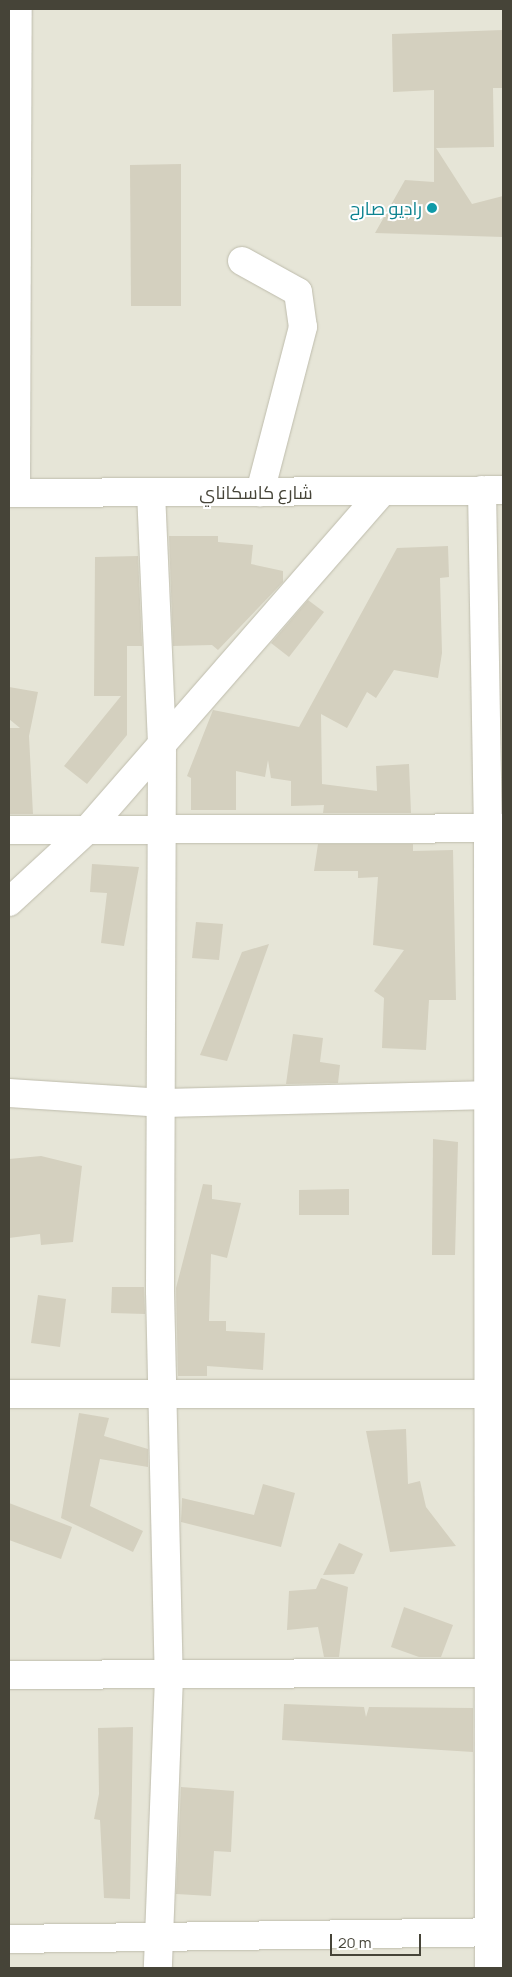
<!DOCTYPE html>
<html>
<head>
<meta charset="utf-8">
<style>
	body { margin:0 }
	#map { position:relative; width:512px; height:1977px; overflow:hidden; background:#f3f2e9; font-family:Manrope,Cairo,sans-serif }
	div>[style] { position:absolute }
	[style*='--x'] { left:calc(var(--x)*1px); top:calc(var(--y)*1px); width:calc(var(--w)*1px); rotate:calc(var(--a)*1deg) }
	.residential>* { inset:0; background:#e6e5d7 }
	.building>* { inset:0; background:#d4d0bf }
	.roads { filter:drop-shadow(0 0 1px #bebcac) drop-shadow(0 0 1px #bebcac) }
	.minor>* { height:28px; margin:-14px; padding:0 14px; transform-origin:14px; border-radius:14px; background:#fff }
	.dots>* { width:14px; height:14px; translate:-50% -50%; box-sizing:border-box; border:2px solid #fff; border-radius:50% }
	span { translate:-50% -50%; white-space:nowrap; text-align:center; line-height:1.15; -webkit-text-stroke:4px #fff; paint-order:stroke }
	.culture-label { font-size:18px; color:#0d838f }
	.right { translate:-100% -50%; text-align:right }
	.street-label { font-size:18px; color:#464438 }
	.frame { position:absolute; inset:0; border:10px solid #464438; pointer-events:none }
	.scale { position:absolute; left:330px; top:1934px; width:91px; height:22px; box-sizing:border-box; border:2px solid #464438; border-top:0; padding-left:6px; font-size:15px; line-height:18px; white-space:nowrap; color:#464438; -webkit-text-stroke:4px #fff; paint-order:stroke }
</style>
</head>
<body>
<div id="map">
	<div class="residential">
		<div style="clip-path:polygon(9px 9px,503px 9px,503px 1968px,9px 1968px)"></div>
	</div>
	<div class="building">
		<div style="clip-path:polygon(503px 30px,503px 88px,493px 88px,494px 147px,436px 148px,472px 204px,503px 196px,503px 237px,375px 233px,405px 180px,434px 182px,434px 90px,393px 92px,392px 34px)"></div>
		<div style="clip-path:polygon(181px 164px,181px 306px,131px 306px,130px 165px)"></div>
		<div style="clip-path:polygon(169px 536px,218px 536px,218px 542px,253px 545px,251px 564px,283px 571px,283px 582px,218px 650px,212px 645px,173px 646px)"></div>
		<div style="clip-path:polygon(448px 546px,449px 577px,440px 578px,442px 653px,438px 678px,394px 670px,376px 698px,367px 692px,347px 728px,321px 714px,322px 784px,377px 791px,376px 766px,409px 764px,411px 813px,323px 813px,324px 805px,291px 806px,291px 781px,271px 778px,268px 760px,265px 777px,236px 771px,236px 810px,191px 810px,191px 778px,187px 776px,213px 710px,299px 727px,397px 548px)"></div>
		<div style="clip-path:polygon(138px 556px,142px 646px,127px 646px,127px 735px,87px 784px,64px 766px,121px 696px,94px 696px,95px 557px)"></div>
		<div style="clip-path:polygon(308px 600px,324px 612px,289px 657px,271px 643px)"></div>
		<div style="clip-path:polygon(9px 687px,38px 692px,29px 736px,33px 814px,9px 814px,9px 728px,20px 728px,9px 719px)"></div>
		<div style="clip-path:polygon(318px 844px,413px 844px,413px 851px,453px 850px,456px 1000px,429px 1000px,426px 1050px,382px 1048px,384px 998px,374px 991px,404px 950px,373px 945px,378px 877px,358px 878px,358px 871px,314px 871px)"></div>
		<div style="clip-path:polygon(92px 864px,139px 867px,124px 946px,101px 943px,107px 893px,90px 892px)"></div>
		<div style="clip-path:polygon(196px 922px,223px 924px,219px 960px,192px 958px)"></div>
		<div style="clip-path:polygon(269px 944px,227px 1061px,200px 1055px,242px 952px)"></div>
		<div style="clip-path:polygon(293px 1034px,323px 1038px,320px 1062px,340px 1065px,338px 1083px,286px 1084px)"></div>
		<div style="clip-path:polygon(433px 1139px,458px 1142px,455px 1255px,432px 1255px)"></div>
		<div style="clip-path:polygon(41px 1156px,82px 1166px,73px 1242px,41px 1245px,40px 1234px,9px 1238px,9px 1159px)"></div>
		<div style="clip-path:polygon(203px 1184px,212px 1185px,212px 1199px,241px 1203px,227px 1258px,211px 1254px,209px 1321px,226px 1321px,226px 1331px,265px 1333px,263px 1370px,207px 1366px,207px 1376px,178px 1376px,176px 1288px)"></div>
		<div style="clip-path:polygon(349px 1189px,349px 1215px,299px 1215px,299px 1190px)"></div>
		<div style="clip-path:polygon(112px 1287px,144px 1287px,145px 1314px,111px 1313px)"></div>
		<div style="clip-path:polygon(38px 1295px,66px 1299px,60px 1347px,31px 1343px)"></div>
		<div style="clip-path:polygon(79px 1413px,109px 1418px,104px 1436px,148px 1449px,148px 1467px,100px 1459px,90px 1506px,143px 1531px,133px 1552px,61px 1518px)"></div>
		<div style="clip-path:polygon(406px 1429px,408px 1484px,420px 1481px,426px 1507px,456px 1546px,390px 1552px,366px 1431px)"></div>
		<div style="clip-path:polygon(263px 1484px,295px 1493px,281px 1547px,181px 1522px,182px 1498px,254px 1515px)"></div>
		<div style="clip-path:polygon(9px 1503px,72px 1527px,61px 1559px,9px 1540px)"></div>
		<div style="clip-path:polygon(339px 1543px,363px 1554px,354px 1574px,323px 1575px)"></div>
		<div style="clip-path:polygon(321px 1578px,348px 1587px,339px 1657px,324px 1657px,318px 1627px,287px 1630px,289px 1591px,316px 1589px)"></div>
		<div style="clip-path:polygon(404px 1607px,453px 1625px,441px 1657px,419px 1657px,391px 1647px)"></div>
		<div style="clip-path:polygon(284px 1704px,364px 1707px,366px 1717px,369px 1707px,473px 1708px,473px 1752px,282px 1740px)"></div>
		<div style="clip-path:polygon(133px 1727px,130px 1899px,104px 1898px,100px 1820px,94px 1819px,99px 1794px,98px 1728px)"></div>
		<div style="clip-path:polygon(181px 1787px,234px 1791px,231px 1852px,214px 1851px,211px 1896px,176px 1894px)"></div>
	</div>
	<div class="roads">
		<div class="minor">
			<div style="--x:242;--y:261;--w:64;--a:29"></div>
			<div style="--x:298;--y:292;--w:35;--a:82"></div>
			<div style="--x:303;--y:327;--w:171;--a:104.6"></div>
			<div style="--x:482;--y:490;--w:338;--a:89"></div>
			<div style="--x:488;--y:828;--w:1140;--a:89.95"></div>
			<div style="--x:151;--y:492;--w:253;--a:87.5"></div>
			<div style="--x:162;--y:745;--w:546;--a:90.21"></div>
			<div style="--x:160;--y:1291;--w:386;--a:88.7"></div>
			<div style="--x:169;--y:1677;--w:291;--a:92.2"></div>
			<div style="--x:9;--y:493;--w:494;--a:-0.3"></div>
			<div style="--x:16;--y:493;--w:484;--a:-89.8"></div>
			<div style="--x:9;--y:830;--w:494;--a:-0.2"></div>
			<div style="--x:9;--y:902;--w:108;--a:-42.7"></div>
			<div style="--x:88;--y:829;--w:447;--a:-48.9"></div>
			<div style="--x:9;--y:1093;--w:155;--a:3.7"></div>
			<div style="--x:164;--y:1103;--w:339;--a:-1.4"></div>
			<div style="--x:9;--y:1394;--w:494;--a:0"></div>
			<div style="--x:9;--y:1675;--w:494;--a:-0.3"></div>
			<div style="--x:9;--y:1939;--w:494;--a:-0.8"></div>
		</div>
	</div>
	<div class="dots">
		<div style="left:432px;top:208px;background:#0f9aa8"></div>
	</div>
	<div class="culture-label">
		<span class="right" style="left:422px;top:208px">راديو صارح</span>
	</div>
	<div class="street-label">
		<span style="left:256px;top:492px">شارع كاسكاناي</span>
	</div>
	<div class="frame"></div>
	<div class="scale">20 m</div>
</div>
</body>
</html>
